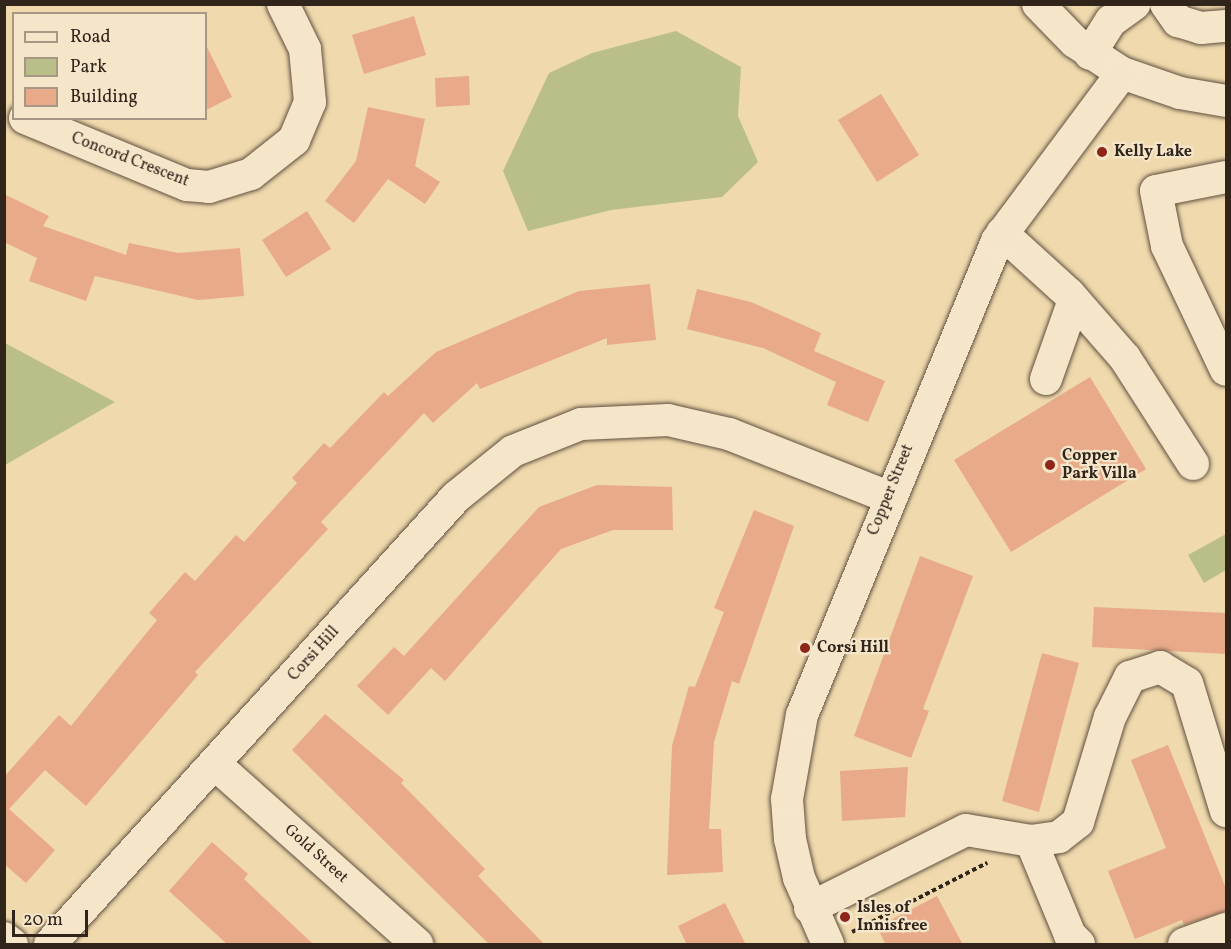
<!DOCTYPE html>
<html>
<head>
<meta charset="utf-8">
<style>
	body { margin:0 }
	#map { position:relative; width:1231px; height:949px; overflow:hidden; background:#f0d9ad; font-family:Vollkorn,serif }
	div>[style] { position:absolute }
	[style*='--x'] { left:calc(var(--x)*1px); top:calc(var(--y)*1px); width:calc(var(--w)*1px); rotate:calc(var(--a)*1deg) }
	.green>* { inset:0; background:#babf89 }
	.building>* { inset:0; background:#e8aa89 }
	.path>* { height:4px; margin-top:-2px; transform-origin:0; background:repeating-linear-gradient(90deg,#30241b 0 4.5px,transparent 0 7.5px) }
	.roads { filter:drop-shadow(0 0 2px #605140) drop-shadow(0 0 2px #605140) }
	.minor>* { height:32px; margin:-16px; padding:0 16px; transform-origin:16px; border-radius:16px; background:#f5e6ca }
	.dots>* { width:16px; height:16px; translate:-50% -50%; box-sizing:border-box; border:3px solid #f5e6ca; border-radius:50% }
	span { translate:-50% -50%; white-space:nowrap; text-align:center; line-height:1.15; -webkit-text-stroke:4.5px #f5e6ca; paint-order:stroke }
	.poi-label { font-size:16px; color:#30241b; font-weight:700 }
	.left { translate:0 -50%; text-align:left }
	.street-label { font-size:16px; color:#30241b }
	.frame { position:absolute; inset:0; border:6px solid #30241b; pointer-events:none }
	.legend { position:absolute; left:12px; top:12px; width:195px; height:108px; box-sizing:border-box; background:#f5e6ca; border:2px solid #a69884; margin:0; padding:8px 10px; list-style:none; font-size:18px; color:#30241b }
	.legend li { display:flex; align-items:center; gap:12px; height:30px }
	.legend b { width:30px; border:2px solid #a69884 }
	.scale { position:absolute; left:12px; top:910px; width:76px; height:27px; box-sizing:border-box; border:3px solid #30241b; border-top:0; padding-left:8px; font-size:18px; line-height:21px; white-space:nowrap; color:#30241b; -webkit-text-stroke:4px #f5e6ca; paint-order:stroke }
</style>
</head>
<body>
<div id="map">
	<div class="green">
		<div style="clip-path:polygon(676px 31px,741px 67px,738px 116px,758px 162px,722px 197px,611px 210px,528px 231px,503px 171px,549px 73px,592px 53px)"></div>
		<div style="clip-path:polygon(5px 343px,115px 402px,5px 465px)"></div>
		<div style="clip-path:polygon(1226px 534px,1226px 570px,1204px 583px,1188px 555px)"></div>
	</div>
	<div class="building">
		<div style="clip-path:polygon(414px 16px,426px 55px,364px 74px,352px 35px)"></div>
		<div style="clip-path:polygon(206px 45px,232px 97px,206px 110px)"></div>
		<div style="clip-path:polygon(469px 76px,470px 105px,436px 107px,435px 78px)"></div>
		<div style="clip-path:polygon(881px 94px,919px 155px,877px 182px,838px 120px)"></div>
		<div style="clip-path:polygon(368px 107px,425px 119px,415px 166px,440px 182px,425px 204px,388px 179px,354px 223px,325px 201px,356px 161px)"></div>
		<div style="clip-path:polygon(4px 194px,49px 216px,43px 226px,126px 255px,129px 243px,178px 253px,240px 248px,244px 296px,198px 300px,95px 276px,86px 301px,29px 281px,37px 258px,4px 242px)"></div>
		<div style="clip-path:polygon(307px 211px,331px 249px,286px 277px,262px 240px)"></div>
		<div style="clip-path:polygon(650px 284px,656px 340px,607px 345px,607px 338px,480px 389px,477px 383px,433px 423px,424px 413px,321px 522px,328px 529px,195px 672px,198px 675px,86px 806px,45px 770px,9px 809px,55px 850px,26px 883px,4px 864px,4px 777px,59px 715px,71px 726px,157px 620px,149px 613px,185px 572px,195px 581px,236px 535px,244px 542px,297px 483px,292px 478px,324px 443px,330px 448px,384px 392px,388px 396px,436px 352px,579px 291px)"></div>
		<div style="clip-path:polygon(697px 289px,751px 302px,821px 333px,814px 351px,885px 381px,868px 422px,827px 405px,836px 382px,763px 348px,687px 329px)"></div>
		<div style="clip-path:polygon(1090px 377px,1146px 469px,1011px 552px,954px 460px)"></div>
		<div style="clip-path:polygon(597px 485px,672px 487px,673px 530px,613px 530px,561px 549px,445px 681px,431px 668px,388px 715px,357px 686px,394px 647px,404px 656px,539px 507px)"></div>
		<div style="clip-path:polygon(754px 510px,794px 526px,739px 684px,732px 681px,714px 742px,709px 829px,721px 829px,723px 872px,667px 875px,672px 746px,689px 686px,695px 687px,724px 612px,714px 608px)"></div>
		<div style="clip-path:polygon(920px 556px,973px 576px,923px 709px,929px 711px,911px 758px,854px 736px)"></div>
		<div style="clip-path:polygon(1094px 607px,1227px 613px,1227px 654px,1092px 647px)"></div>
		<div style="clip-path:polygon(1042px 653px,1079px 663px,1039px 812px,1002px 801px)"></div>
		<div style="clip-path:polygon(325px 714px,404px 780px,401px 783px,485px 869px,478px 876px,545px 945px,490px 945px,292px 750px)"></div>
		<div style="clip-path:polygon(1168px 745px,1227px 891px,1227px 911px,1184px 925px,1182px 920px,1135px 939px,1108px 871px,1166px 848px,1131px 760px)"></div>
		<div style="clip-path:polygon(908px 767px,905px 817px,842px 821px,840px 771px)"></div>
		<div style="clip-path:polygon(212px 842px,248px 874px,244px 879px,314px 945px,228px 945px,169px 891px)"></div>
		<div style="clip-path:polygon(937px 896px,963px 945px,886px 945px,877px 927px)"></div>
		<div style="clip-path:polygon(725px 903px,746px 945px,687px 945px,678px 926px)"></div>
	</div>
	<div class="path">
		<div style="--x:852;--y:932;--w:152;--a:-27.1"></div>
	</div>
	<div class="roads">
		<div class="minor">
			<div style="--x:1038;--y:4;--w:53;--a:45.8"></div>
			<div style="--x:1075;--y:42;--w:56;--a:33.4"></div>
			<div style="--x:1122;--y:73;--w:61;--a:19"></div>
			<div style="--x:1180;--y:93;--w:47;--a:9.9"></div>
			<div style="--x:1166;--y:4;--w:21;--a:55"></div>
			<div style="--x:1178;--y:21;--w:24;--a:17"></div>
			<div style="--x:1201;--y:28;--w:25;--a:-5"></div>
			<div style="--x:1090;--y:54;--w:39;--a:-58"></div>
			<div style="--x:1111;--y:21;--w:29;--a:-36"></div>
			<div style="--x:25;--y:118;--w:175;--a:22.5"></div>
			<div style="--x:187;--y:185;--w:22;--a:5"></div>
			<div style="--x:209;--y:187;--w:44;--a:-17.2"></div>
			<div style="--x:251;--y:174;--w:55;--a:-38.3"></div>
			<div style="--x:294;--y:140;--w:41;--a:-67.2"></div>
			<div style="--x:310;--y:102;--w:53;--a:-95.4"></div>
			<div style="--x:305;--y:49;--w:50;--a:-116.1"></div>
			<div style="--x:1226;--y:177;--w:71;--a:168.7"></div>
			<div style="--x:1156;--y:191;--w:56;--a:78.7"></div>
			<div style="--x:1167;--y:246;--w:137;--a:64.6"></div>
			<div style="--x:1002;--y:233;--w:91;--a:42.3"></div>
			<div style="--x:1069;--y:294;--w:85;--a:48.8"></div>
			<div style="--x:1125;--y:358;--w:126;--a:57.3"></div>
			<div style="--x:1046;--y:379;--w:84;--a:-70.5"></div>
			<div style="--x:215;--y:764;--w:271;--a:41.7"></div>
			<div style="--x:810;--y:908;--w:174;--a:-26.6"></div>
			<div style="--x:966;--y:830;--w:66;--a:9.6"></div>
			<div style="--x:4;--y:938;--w:10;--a:37"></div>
			<div style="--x:50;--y:944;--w:604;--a:-47.75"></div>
			<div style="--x:456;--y:497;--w:73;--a:-38.9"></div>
			<div style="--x:513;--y:451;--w:73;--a:-21.7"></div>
			<div style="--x:581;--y:424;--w:87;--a:-2.6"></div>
			<div style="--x:668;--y:420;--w:63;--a:12.9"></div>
			<div style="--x:729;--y:434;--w:171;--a:21.6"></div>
			<div style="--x:828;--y:944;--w:72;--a:-113.7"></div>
			<div style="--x:799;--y:878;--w:40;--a:-103"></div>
			<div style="--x:790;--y:839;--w:40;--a:-94.3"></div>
			<div style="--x:787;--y:799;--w:85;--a:-79.9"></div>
			<div style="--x:802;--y:715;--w:513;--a:-67.64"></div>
			<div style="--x:997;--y:241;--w:209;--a:-53.3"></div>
			<div style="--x:1079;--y:944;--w:13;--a:-135"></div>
			<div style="--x:1070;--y:935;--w:102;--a:-112.5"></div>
			<div style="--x:1031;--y:841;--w:28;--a:-8"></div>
			<div style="--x:1059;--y:837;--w:24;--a:-38"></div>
			<div style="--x:1078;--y:822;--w:110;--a:-73.1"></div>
			<div style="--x:1110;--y:717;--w:45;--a:-63.4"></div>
			<div style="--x:1130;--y:677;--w:32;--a:-18"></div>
			<div style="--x:1160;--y:667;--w:31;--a:31"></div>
			<div style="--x:1187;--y:683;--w:134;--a:73.1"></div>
			<div style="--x:1184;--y:944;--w:45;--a:-19.7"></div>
		</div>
	</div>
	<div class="dots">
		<div style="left:1102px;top:152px;background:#8f2418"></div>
		<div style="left:1050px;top:465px;background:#8f2418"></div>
		<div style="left:805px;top:648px;background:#8f2418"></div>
		<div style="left:845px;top:917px;background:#8f2418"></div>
	</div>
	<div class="poi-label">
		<span class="left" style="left:1114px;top:152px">Kelly Lake</span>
		<span class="left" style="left:1062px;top:465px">Copper<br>Park Villa</span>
		<span class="left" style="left:817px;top:648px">Corsi Hill</span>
		<span class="left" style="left:857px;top:917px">Isles of<br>Innisfree</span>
	</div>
	<div class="street-label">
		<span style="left:130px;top:160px;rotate:21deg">Concord Crescent</span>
		<span style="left:891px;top:490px;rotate:-68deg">Copper Street</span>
		<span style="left:314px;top:654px;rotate:-48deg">Corsi Hill</span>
		<span style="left:316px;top:854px;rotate:42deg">Gold Street</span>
	</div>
	<div class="frame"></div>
	<ul class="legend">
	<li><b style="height:8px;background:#f5e6ca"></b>Road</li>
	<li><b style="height:16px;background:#babf89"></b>Park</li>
	<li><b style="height:16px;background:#e8aa89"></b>Building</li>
	</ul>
	<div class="scale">20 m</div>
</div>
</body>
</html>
